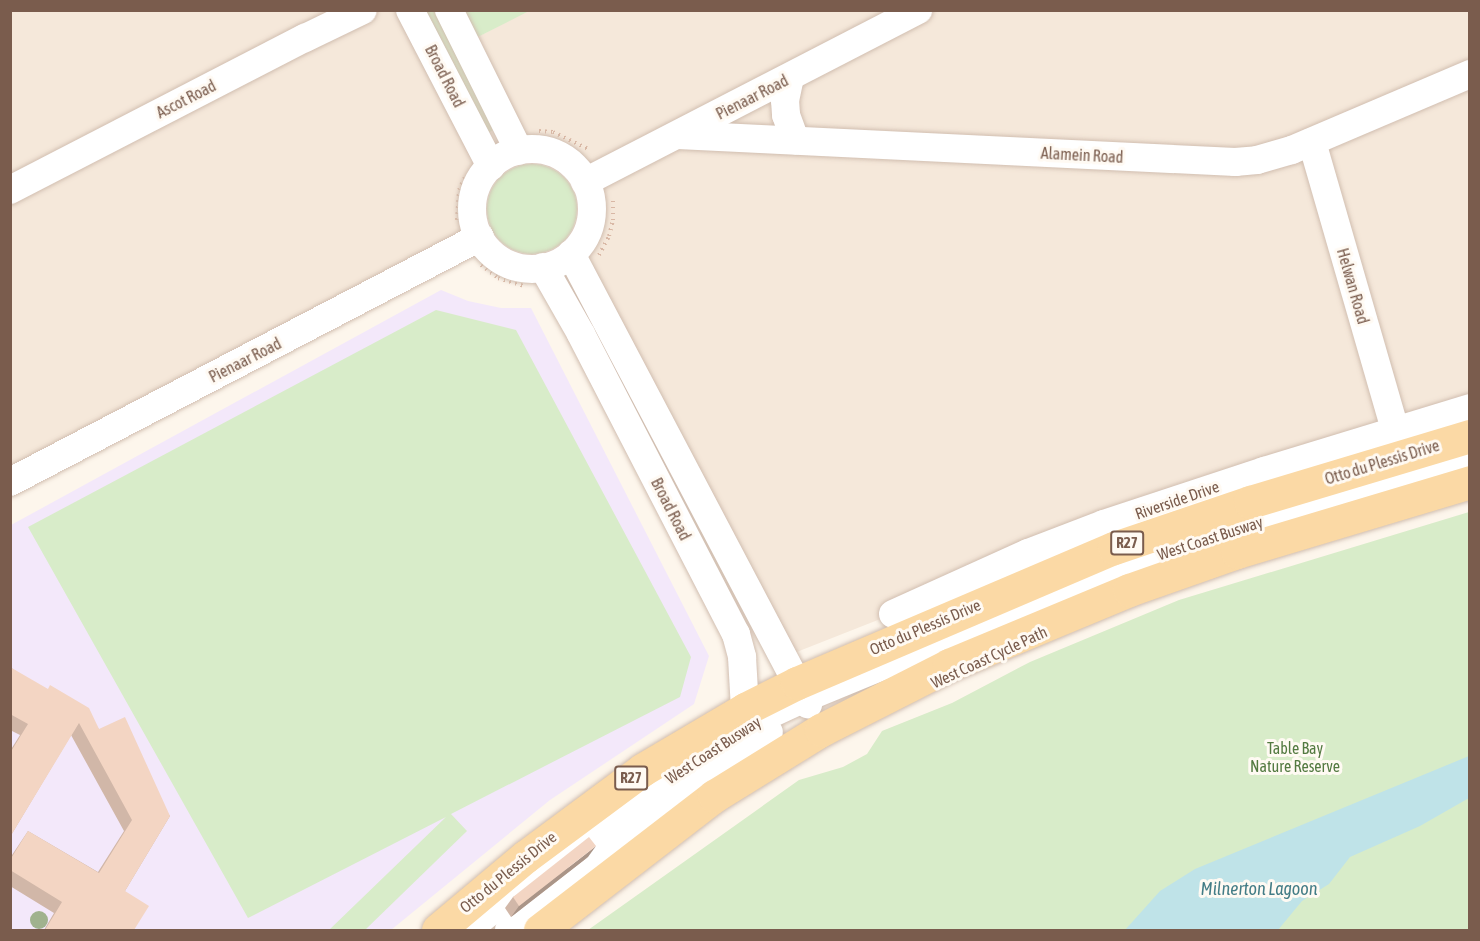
<!DOCTYPE html>
<html>
<head>
<meta charset="utf-8">
<style>
	body { margin:0 }
	#map { position:relative; width:1480px; height:941px; overflow:hidden; background:#fdf6ec; font-family:"Asap Condensed",sans-serif }
	div>[style] { position:absolute }
	[style*='--x'] { left:calc(var(--x)*1px); top:calc(var(--y)*1px); width:calc(var(--w)*1px); rotate:calc(var(--a)*1deg) }
	.residential>* { inset:0; background:#f5e8da }
	.education>* { inset:0; background:#f3e8fa }
	.green>* { inset:0; background:#d8ecc9 }
	.round { border-radius:50% }
	.water>* { inset:0; background:#bfe3e8 }
	.path>* { height:4px; margin-top:-2px; transform-origin:0; background:repeating-linear-gradient(90deg,#d9b8a5 0 1.5px,transparent 0 6px) }
	.roads { filter:drop-shadow(0 0 2px #d1beb0) drop-shadow(0 0 2px #d1beb0) }
	.minor>* { height:28px; margin:-14px; padding:0 14px; transform-origin:14px; border-radius:14px; background:#fff }
	.minor>.ring { margin:-14px; padding:0; box-sizing:content-box; background:none; border:28px solid #fff; border-radius:50% }
	.major>* { height:33px; margin:-16.5px; padding:0 16.5px; transform-origin:16.5px; border-radius:16.5px; background:#fbd9a5 }
	.trees>* { width:18px; height:18px; margin:-9px; border-radius:50%; background:#a0b28e }
	.wall>* { inset:0; background:#d1b7a8 }
	.shaded-wall>* { inset:0; background:#aa9588 }
	.building>* { inset:0; background:#f3d5c3 }
	span { translate:-50% -50%; white-space:nowrap; text-align:center; line-height:1.15; -webkit-text-stroke:6px #fffaf3; paint-order:stroke }
	.shield-label span { padding:2px 4px; background:#fffaf3; border:2px solid; border-radius:4px; -webkit-text-stroke-width:0 }
	.shield-label { font-size:15px; color:#7a5c4d; font-weight:700 }
	.street-label { font-size:16px; color:#7a5c4d }
	.park-label { font-size:16px; color:#537a41 }
	.water-label { font-size:18px; color:#437c86; font-style:italic }
	.frame { position:absolute; inset:0; border:12px solid #7a5c4d; pointer-events:none }
</style>
</head>
<body>
<div id="map">
	<div class="residential">
		<div style="clip-path:polygon(529px 10px,1469px 11px,1469px 408px,893px 614px,784px 657px,580px 245px,590px 223px,592px 207px,582px 176px,571px 164px,558px 155px,542px 150px,526px 150px,466px 43px)"></div>
		<div style="clip-path:polygon(11px 11px,410px 11px,485px 173px,477px 187px,473px 203px,476px 227px,11px 482px)"></div>
	</div>
	<div class="education">
		<div style="clip-path:polygon(441px 290px,468px 301px,501px 308px,531px 308px,709px 656px,694px 704px,550px 800px,391px 930px,11px 930px,11px 525px)"></div>
	</div>
	<div class="green">
		<div style="clip-path:polygon(423px 11px,434px 11px,495px 129px,486px 134px)"></div>
		<div style="clip-path:polygon(449px 11px,529px 11px,466px 43px)"></div>
		<div class="round" style="left:487px;top:164px;width:90px;height:90px"></div>
		<div style="clip-path:polygon(436px 310px,516px 330px,691px 657px,680px 697px,451px 814px,467px 831px,365px 930px,329px 930px,446px 817px,248px 918px,28px 527px)"></div>
		<div style="clip-path:polygon(1469px 512px,1469px 930px,588px 930px,799px 780px,843px 767px,867px 754px,882px 731px,952px 703px,1030px 662px,1179px 600px)"></div>
	</div>
	<div class="water">
		<div style="clip-path:polygon(1469px 756px,1469px 798px,1420px 826px,1350px 857px,1329px 884px,1302px 901px,1278px 930px,1125px 930px,1160px 891px,1195px 869px)"></div>
	</div>
	<div class="path">
		<div style="--x:539;--y:131;--w:14;--a:4"></div>
		<div style="--x:553;--y:132;--w:41;--a:25.9"></div>
		<div style="--x:457;--y:220;--w:30;--a:-86"></div>
		<div style="--x:459;--y:190;--w:17;--a:-65"></div>
		<div style="--x:599;--y:255;--w:21;--a:-62"></div>
		<div style="--x:609;--y:236;--w:16;--a:-76"></div>
		<div style="--x:613;--y:220;--w:24;--a:-90"></div>
		<div style="--x:481;--y:265;--w:21;--a:37"></div>
		<div style="--x:498;--y:278;--w:28;--a:17"></div>
	</div>
	<div class="roads">
		<div class="minor">
			<div style="--x:410;--y:10;--w:176;--a:62.6"></div>
			<div style="--x:449;--y:10;--w:157;--a:63.6"></div>
			<div style="--x:790;--y:77;--w:24;--a:102"></div>
			<div style="--x:785;--y:100;--w:15;--a:86"></div>
			<div style="--x:786;--y:115;--w:27;--a:70"></div>
			<div style="--x:678;--y:135;--w:558;--a:2.78"></div>
			<div style="--x:1235;--y:162;--w:22;--a:-5"></div>
			<div style="--x:1257;--y:160;--w:36;--a:-16"></div>
			<div style="--x:1292;--y:150;--w:194;--a:-23.1"></div>
			<div style="--x:1312;--y:142;--w:300;--a:73.9"></div>
			<div class="ring" style="left:472px;top:149px;width:92px;height:92px"></div>
			<div style="--x:585;--y:182;--w:375;--a:-27.3"></div>
			<div style="--x:10;--y:190;--w:332;--a:-27.3"></div>
			<div style="--x:305;--y:38;--w:64;--a:-25.8"></div>
			<div style="--x:571;--y:254;--w:509;--a:62.23"></div>
			<div style="--x:543;--y:267;--w:77;--a:60.4"></div>
			<div style="--x:581;--y:334;--w:338;--a:62.7"></div>
			<div style="--x:736;--y:634;--w:24;--a:75"></div>
			<div style="--x:742;--y:657;--w:52;--a:86.7"></div>
			<div style="--x:745;--y:709;--w:56;--a:60.3"></div>
			<div style="--x:10;--y:482;--w:530;--a:-27.53"></div>
			<div style="--x:893;--y:614;--w:148;--a:-24.3"></div>
			<div style="--x:1028;--y:553;--w:81;--a:-20.9"></div>
			<div style="--x:1104;--y:524;--w:169;--a:-18.3"></div>
			<div style="--x:1264;--y:471;--w:215;--a:-17"></div>
			<div style="--x:671;--y:805;--w:122;--a:-36.7"></div>
			<div style="--x:467;--y:930;--w:152;--a:-38.6"></div>
			<div style="--x:586;--y:835;--w:202;--a:-34.1"></div>
			<div style="--x:753;--y:722;--w:57;--a:-24.8"></div>
			<div style="--x:805;--y:698;--w:368;--a:-22.4"></div>
			<div style="--x:1145;--y:558;--w:340;--a:-17.1"></div>
			<div style="--x:509;--y:930;--w:180;--a:-38"></div>
			<div style="--x:651;--y:819;--w:50;--a:-19.9"></div>
		</div>
		<div class="major">
			<div style="--x:438;--y:930;--w:114;--a:-40"></div>
			<div style="--x:525;--y:857;--w:146;--a:-36.6"></div>
			<div style="--x:642;--y:770;--w:120;--a:-30.6"></div>
			<div style="--x:745;--y:709;--w:58;--a:-26.6"></div>
			<div style="--x:797;--y:683;--w:345;--a:-23.1"></div>
			<div style="--x:1114;--y:548;--w:144;--a:-18.7"></div>
			<div style="--x:1250;--y:502;--w:230;--a:-16.7"></div>
			<div style="--x:540;--y:930;--w:220;--a:-37.6"></div>
			<div style="--x:714;--y:796;--w:126;--a:-31.7"></div>
			<div style="--x:821;--y:730;--w:144;--a:-26.9"></div>
			<div style="--x:949;--y:665;--w:195;--a:-22.6"></div>
			<div style="--x:1129;--y:590;--w:114;--a:-19.4"></div>
			<div style="--x:1237;--y:552;--w:243;--a:-16.7"></div>
		</div>
	</div>
	<div class="trees">
		<div style="left:39px;top:920px"></div>
	</div>
	<div class="wall">
		<div style="clip-path:polygon(10px 667px,99px 729px,170px 816px,125px 891px,134px 930px,44px 930px,54px 913px,10px 886px,10px 858px,28px 831px,98px 872px,124px 831px,71px 735px,10px 837px,10px 751px,20px 735px,10px 730px)"></div>
		<div style="clip-path:polygon(588px 857px,511px 917px,505px 908px,513px 897px)"></div>
	</div>
	<div class="shaded-wall">
		<div style="clip-path:polygon(596px 846px,588px 857px,511px 917px,519px 906px)"></div>
	</div>
	<div class="building">
		<div style="clip-path:polygon(10px 667px,48px 689px,50px 685px,89px 708px,99px 729px,125px 717px,170px 816px,125px 891px,149px 906px,134px 930px,45px 930px,62px 902px,10px 870px,10px 860px,28px 831px,99px 873px,132px 820px,79px 723px,10px 837px,10px 753px,28px 724px,10px 714px)"></div>
		<div style="clip-path:polygon(589px 837px,596px 846px,519px 906px,513px 897px)"></div>
	</div>
	<div class="shield-label">
		<span style="left:1127px;top:543px">R27</span>
		<span style="left:631px;top:778px">R27</span>
	</div>
	<div class="street-label">
		<span style="left:445px;top:76px;rotate:63deg">Broad Road</span>
		<span style="left:752px;top:97px;rotate:-27deg">Pienaar Road</span>
		<span style="left:186px;top:99px;rotate:-27deg">Ascot Road</span>
		<span style="left:1082px;top:155px;rotate:3deg">Alamein Road</span>
		<span style="left:1353px;top:286px;rotate:74deg">Helwan Road</span>
		<span style="left:245px;top:360px;rotate:-27deg">Pienaar Road</span>
		<span style="left:1382px;top:462px;rotate:-17deg">Otto du Plessis Drive</span>
		<span style="left:1177px;top:500px;rotate:-19deg">Riverside Drive</span>
		<span style="left:671px;top:509px;rotate:63deg">Broad Road</span>
		<span style="left:1210px;top:538px;rotate:-18deg">West Coast Busway</span>
		<span style="left:925px;top:627px;rotate:-23deg">Otto du Plessis Drive</span>
		<span style="left:989px;top:657px;rotate:-25deg">West Coast Cycle Path</span>
		<span style="left:713px;top:750px;rotate:-33deg">West Coast Busway</span>
		<span style="left:508px;top:872px;rotate:-39deg">Otto du Plessis Drive</span>
	</div>
	<div class="park-label">
		<span style="left:1295px;top:757px">Table Bay<br>Nature Reserve</span>
	</div>
	<div class="water-label">
		<span style="left:1259px;top:889px">Milnerton Lagoon</span>
	</div>
	<div class="frame"></div>
</div>
</body>
</html>
